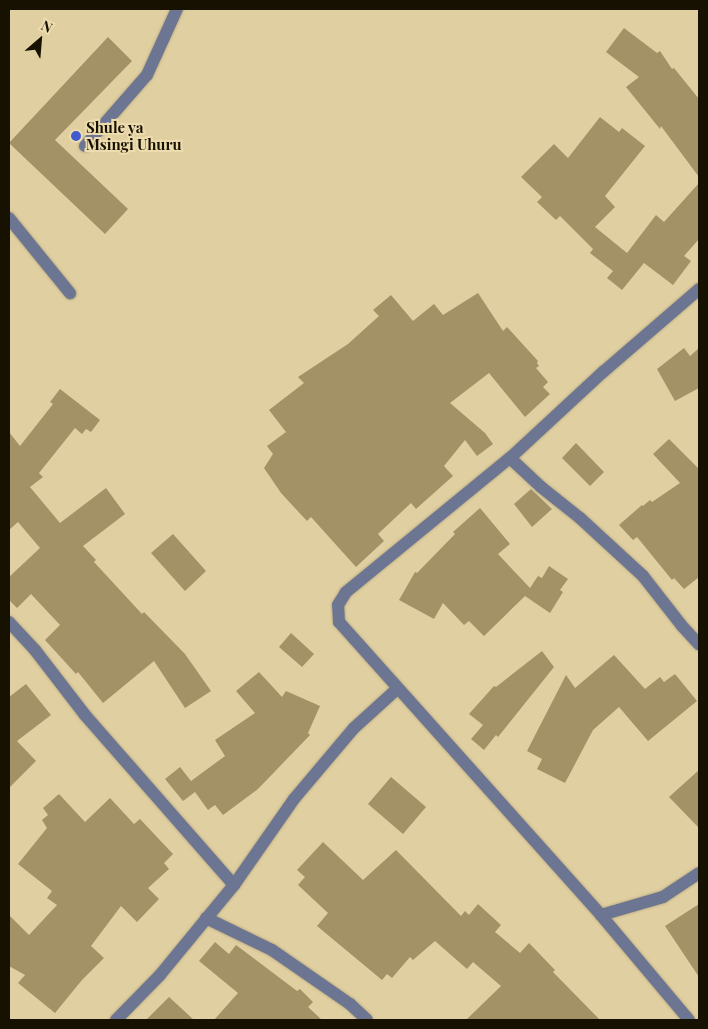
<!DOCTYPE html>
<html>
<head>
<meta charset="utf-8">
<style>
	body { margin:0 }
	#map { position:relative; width:708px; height:1029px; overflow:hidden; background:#e0cfa1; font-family:"Playfair Display",serif }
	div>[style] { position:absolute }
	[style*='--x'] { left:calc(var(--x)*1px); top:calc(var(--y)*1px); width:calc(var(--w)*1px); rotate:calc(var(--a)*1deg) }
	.building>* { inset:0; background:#a29266 }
	.roads { filter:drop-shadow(0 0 1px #bcad84) drop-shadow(0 0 1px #bcad84) }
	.minor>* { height:12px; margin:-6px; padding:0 6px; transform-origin:6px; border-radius:6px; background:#6c7591 }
	.dots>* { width:14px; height:14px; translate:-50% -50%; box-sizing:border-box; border:2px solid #eddcae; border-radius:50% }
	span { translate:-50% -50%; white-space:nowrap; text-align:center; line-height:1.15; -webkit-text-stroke:4px #eddcae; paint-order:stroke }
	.poi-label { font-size:15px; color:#171102; font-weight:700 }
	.left { translate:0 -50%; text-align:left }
	.frame { position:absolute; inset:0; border:10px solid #171102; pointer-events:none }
	.north { position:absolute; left:15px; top:15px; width:50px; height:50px; -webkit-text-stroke:4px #eddcae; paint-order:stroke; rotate:27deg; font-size:14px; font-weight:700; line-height:20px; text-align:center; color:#171102 }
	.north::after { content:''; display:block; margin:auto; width:18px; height:22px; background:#171102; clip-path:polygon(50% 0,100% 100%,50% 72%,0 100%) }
</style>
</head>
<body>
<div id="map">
	<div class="building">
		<div style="clip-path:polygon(624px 28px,657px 53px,660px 51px,672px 69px,674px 68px,699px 99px,699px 177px,661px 126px,660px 129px,626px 87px,639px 77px,606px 52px)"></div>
		<div style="clip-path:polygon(108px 37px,132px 61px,55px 140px,128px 209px,105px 234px,9px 143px)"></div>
		<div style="clip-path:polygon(600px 117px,619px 132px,622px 128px,645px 146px,605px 196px,615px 207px,595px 227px,627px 253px,656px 215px,664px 222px,699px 183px,699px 239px,684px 256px,691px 261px,673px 285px,644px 263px,622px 290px,607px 278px,613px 271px,590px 253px,593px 249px,560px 216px,556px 220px,537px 202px,542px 197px,521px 177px,554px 144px,568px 158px)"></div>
		<div style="clip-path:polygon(478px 293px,503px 331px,507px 327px,538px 361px,537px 363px,539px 366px,536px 368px,548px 382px,543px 387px,550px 394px,525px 417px,489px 373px,450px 403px,485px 433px,493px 444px,477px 456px,465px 440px,444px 466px,453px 476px,416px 509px,411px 503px,378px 534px,384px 541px,356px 567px,311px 517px,307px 521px,281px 493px,264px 468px,273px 454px,267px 446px,286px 432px,269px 410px,304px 383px,298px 377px,348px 344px,379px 316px,373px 310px,391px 295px,413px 321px,434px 304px,443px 315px)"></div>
		<div style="clip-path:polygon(684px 348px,690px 356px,699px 348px,699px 388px,675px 401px,657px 369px)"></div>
		<div style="clip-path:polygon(60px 389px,100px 420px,91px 432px,86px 429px,82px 434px,75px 428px,39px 473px,43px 477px,30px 487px,60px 523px,106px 488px,125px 514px,83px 546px,96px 560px,94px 562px,142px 614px,144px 612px,185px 654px,211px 691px,185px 708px,154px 661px,103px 703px,78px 672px,76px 674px,45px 640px,60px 625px,31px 594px,17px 608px,9px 600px,9px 577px,40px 548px,18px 522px,9px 530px,9px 432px,20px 446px,53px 404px,50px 402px)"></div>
		<div style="clip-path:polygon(669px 439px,699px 469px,699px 577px,684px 589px,674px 578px,672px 580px,637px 537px,633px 540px,619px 525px,642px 505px,643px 506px,650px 500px,652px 502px,680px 483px,653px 454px)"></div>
		<div style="clip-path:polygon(576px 443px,604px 472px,590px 486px,562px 458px)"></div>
		<div style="clip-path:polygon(531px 489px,552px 509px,532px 527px,514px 504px)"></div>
		<div style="clip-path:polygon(480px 508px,510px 544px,498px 554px,530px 588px,538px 576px,542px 578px,549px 566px,568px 579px,560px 590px,563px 592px,550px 613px,525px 596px,484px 636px,469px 621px,464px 625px,443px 603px,434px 619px,399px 600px,415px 572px,417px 573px,455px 534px,453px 532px)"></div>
		<div style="clip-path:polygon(173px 534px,206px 571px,185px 591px,151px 553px)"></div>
		<div style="clip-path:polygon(291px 633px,314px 654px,302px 667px,279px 647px)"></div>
		<div style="clip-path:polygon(542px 651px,554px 667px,498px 737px,496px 735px,484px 750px,471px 739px,483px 725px,469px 714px,494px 686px,496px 687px)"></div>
		<div style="clip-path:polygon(614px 655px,645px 689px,660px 677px,664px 682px,675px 674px,697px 701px,648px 741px,619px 707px,593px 730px,565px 783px,537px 769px,542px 759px,527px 751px,566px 675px,575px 688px)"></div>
		<div style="clip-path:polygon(259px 672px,282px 697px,286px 691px,320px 706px,308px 733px,310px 735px,258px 789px,223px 815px,215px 805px,208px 810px,195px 792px,183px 801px,165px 779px,180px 767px,191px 781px,225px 756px,215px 740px,255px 713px,236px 691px)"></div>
		<div style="clip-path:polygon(26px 684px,51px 715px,17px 741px,36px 761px,9px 788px,9px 697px)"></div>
		<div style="clip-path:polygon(699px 770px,699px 828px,669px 797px)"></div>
		<div style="clip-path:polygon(391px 777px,426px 807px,403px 834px,368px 804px)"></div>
		<div style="clip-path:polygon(59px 794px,85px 822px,110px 798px,134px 824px,140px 819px,173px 854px,164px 863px,169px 869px,148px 888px,159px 899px,137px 922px,121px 906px,91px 946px,104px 958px,82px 980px,55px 1013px,18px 983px,25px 975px,9px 966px,9px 915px,29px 935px,57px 905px,47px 898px,52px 891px,18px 864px,47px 828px,42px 820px,48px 815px,43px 808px)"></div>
		<div style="clip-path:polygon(323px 842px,363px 880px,396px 850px,461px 916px,465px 911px,469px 915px,478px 904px,501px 925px,495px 932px,520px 953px,529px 943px,555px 970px,553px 972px,600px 1020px,466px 1020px,501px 986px,473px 962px,467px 969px,435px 941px,413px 960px,410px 957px,392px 978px,387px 974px,382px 980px,317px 926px,328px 913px,298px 885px,305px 877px,297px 870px)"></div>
		<div style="clip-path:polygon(699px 904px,699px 977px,665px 926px)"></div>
		<div style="clip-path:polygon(215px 942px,229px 954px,236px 945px,297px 991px,300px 989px,313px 1002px,308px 1007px,322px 1020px,214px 1020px,238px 993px,199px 961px)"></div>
		<div style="clip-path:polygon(169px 997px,194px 1020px,146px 1020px)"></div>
	</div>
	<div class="roads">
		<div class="minor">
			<div style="--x:85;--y:146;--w:94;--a:-48.9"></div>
			<div style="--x:147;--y:75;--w:72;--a:-65.6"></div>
			<div style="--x:9;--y:218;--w:97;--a:50.9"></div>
			<div style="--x:510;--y:458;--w:42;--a:43.1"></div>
			<div style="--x:541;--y:487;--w:50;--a:38.5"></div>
			<div style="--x:580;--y:518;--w:86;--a:42.6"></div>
			<div style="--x:643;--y:576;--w:63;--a:52"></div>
			<div style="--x:682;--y:626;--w:25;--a:47"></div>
			<div style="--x:9;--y:622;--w:38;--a:47"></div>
			<div style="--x:35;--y:650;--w:82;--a:52.4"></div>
			<div style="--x:85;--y:715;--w:226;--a:48.8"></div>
			<div style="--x:601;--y:915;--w:65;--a:-16.2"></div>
			<div style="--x:663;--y:897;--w:43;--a:-33.7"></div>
			<div style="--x:206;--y:918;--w:73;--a:25.9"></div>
			<div style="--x:272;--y:950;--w:95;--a:34.7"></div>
			<div style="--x:350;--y:1004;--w:23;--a:43"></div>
			<div style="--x:116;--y:1020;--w:63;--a:-45.6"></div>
			<div style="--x:160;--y:975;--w:117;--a:-50.6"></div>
			<div style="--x:234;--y:885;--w:105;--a:-55.1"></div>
			<div style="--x:294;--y:799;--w:93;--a:-49.8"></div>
			<div style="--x:354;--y:728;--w:58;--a:-42.2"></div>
			<div style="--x:689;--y:1020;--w:137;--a:-130"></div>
			<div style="--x:601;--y:915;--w:393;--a:-131.8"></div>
			<div style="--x:339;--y:622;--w:17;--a:-93"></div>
			<div style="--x:338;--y:605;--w:15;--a:-58"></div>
			<div style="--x:346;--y:592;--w:212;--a:-39.3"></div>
			<div style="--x:510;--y:458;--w:127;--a:-42.8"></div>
			<div style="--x:603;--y:372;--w:127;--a:-40.8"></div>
		</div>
	</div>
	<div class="dots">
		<div style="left:76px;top:136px;background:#425ccf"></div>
	</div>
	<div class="poi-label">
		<span class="left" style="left:86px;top:136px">Shule ya<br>Msingi Uhuru</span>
	</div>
	<div class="frame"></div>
	<div class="north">N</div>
</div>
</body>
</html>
